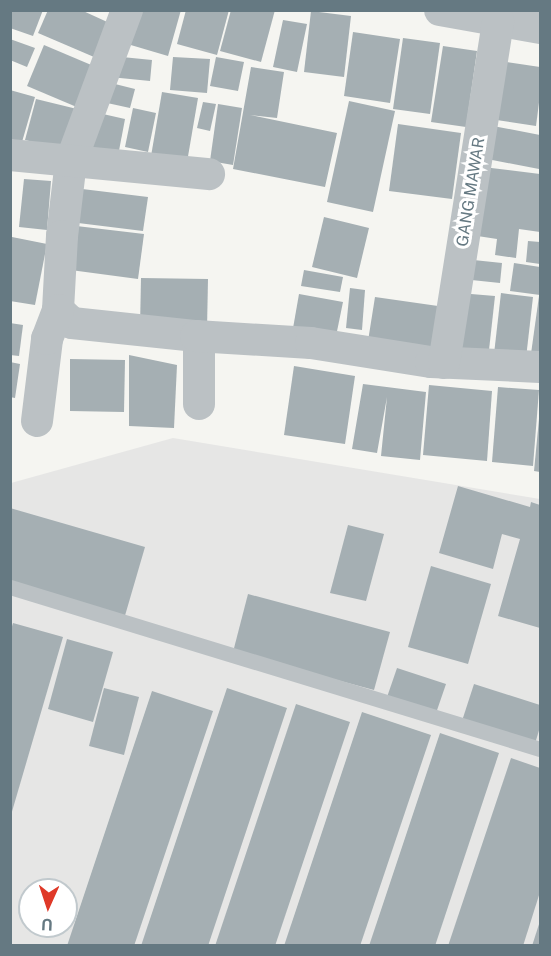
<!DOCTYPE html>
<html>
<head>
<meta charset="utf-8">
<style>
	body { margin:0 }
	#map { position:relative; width:551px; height:956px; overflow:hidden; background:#f5f5f1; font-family:"Public Sans",sans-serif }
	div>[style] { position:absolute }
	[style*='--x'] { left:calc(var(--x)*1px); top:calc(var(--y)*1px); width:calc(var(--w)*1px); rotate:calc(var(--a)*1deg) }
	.built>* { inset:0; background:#e6e6e5 }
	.building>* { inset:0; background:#a5afb3 }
	.service>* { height:15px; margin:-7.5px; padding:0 7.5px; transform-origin:7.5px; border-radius:7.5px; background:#bbc1c4 }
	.minor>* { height:32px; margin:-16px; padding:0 16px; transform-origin:16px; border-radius:16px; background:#bbc1c4 }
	span { translate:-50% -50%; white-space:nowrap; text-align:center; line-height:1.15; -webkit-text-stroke:6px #fff; paint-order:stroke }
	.street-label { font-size:16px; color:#657982 }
	.frame { position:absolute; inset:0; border:12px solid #657982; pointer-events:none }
	.north { position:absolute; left:18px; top:878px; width:60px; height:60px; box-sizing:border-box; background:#fff; border:2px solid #c1c9cd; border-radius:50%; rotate:183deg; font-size:16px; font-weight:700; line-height:24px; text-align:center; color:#657982 }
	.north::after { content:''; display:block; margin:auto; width:21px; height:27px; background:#df3928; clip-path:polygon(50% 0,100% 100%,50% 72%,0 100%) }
</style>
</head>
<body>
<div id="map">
	<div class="built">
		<div style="clip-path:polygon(evenodd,173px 438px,540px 499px,540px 945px,11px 946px,11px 483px,173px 438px,30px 890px,66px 890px,66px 926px,30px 926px,30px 890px)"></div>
	</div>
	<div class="building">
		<div style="clip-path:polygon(10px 10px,43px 10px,33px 36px,10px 28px)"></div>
		<div style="clip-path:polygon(48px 10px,81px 10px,116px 26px,101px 60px,38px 33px)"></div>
		<div style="clip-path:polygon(134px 10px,181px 10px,168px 56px,124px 43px)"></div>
		<div style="clip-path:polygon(186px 10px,229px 10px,217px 55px,177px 44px)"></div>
		<div style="clip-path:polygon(231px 10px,275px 10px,261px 62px,220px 51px)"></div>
		<div style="clip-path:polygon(311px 11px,351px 16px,344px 77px,304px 72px)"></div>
		<div style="clip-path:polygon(283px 20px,307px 24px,297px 72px,273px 67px)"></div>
		<div style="clip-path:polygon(353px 32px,400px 39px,390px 103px,344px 96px)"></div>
		<div style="clip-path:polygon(403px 38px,440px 43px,430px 114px,393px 109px)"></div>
		<div style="clip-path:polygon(10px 39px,35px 48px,27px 67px,10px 60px)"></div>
		<div style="clip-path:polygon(44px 45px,96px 67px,79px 108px,27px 86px)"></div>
		<div style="clip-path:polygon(443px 46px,477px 51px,466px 127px,431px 122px)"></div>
		<div style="clip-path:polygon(112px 56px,152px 60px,150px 81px,110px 77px)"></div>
		<div style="clip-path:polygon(173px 57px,210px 59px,207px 93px,170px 90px)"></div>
		<div style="clip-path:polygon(216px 57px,244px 62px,238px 91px,210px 86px)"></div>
		<div style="clip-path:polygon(499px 61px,540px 67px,540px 95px,536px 126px,490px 119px)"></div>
		<div style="clip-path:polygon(251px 67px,284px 72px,277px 118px,250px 115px,337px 133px,325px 187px,233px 169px)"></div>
		<div style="clip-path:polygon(103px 81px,135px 89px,130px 108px,98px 101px)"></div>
		<div style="clip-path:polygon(10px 90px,35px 97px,22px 142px,10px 139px)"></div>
		<div style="clip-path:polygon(162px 92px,198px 98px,186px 168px,150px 162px)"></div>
		<div style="clip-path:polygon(36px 99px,77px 109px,66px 150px,25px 140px)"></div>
		<div style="clip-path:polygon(349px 101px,395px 111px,373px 212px,327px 202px)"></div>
		<div style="clip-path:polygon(203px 102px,216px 104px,210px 131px,197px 128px)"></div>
		<div style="clip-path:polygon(218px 104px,242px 108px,233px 165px,210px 161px)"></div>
		<div style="clip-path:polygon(133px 108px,156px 113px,148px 152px,125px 147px)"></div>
		<div style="clip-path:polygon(94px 112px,125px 119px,118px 156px,86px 149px)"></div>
		<div style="clip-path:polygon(398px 124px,461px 133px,452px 199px,389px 191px)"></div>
		<div style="clip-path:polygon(493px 126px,540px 135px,539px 169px,487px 159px)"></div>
		<div style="clip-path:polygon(483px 167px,540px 174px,540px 232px,519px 229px,516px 258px,495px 255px,497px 239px,471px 235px)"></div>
		<div style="clip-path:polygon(24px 179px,51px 181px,47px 230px,19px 227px)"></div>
		<div style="clip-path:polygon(74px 188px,148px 197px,143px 231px,70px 222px)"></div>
		<div style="clip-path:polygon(324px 217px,369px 228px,357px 278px,312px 267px)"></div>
		<div style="clip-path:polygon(68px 225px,144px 234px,138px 279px,63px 269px)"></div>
		<div style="clip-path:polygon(12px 237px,47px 244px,35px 305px,10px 301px)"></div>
		<div style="clip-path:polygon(528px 241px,540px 242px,540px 264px,526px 262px)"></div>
		<div style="clip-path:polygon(464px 259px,502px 263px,500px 283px,462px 279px)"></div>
		<div style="clip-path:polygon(514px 263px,540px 267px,540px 295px,510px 291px)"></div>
		<div style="clip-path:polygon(304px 270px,343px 277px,340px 292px,301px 286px)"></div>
		<div style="clip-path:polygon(141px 278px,208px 279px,207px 329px,140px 328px)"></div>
		<div style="clip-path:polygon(350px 288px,365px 290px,362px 330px,346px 328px)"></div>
		<div style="clip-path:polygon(459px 293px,495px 296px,488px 359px,452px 356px)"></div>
		<div style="clip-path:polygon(501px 293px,533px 297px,526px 358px,494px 354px)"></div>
		<div style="clip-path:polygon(299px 294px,343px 302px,335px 341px,292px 334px)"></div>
		<div style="clip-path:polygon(539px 296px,540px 296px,540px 362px,530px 361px)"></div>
		<div style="clip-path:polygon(375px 297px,438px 306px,432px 350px,368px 341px)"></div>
		<div style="clip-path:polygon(10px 323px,23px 325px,19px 356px,10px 355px)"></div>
		<div style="clip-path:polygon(129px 355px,177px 365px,174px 428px,129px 426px)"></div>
		<div style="clip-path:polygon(70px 359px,125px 360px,124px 412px,70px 411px)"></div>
		<div style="clip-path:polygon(10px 362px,20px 364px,15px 398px,10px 397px)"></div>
		<div style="clip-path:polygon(294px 366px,355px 376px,345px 444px,284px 435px)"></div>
		<div style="clip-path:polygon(363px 384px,426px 392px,420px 460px,381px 456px,387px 397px,377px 453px,352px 449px)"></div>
		<div style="clip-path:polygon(429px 385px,492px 391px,487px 461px,423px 455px)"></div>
		<div style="clip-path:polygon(498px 387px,539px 390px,533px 466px,492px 462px)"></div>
		<div style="clip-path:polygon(539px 419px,540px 419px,540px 472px,534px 471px)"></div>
		<div style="clip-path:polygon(458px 486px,530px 507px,531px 502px,540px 505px,540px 628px,498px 616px,520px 539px,502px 534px,493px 569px,439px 553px)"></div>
		<div style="clip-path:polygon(10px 508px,145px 547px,124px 619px,10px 586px)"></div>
		<div style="clip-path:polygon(348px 525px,384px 534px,366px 601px,330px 593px)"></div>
		<div style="clip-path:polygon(431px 566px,491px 584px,468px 664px,408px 647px)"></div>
		<div style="clip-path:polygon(248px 594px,390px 632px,374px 690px,233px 652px)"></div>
		<div style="clip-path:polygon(13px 623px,63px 637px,11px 815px,10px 633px)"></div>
		<div style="clip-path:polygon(67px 639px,113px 652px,93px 722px,48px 709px)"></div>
		<div style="clip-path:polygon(397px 668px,446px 684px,435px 716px,386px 700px)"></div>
		<div style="clip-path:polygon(474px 684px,540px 705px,540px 727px,534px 747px,461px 724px)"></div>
		<div style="clip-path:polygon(104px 688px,139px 697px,124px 755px,89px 746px)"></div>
		<div style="clip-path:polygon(227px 688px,287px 708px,208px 946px,141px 946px)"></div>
		<div style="clip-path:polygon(152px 691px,213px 711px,134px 946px,67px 946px)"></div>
		<div style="clip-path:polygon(296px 704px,350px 722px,275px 946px,215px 946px)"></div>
		<div style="clip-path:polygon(362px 712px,431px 735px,360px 946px,284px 946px)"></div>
		<div style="clip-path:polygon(440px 733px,499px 753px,435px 946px,369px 946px)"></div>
		<div style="clip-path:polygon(511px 758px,540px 768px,540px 892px,523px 946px,448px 946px)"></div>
		<div style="clip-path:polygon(540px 921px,540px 946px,532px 946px)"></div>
	</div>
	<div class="service">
		<div style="--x:10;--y:587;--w:554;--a:17"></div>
	</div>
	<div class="minor">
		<div style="--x:127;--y:10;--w:161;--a:110.3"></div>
		<div style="--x:71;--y:161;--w:76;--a:96.8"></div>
		<div style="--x:62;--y:236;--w:74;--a:93.1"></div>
		<div style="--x:58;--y:310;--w:19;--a:43"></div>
		<div style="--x:72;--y:323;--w:125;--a:6"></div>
		<div style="--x:196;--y:336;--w:5;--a:53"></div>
		<div style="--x:199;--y:340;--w:64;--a:90"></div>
		<div style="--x:440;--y:10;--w:102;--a:10.2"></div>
		<div style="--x:10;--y:155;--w:200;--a:5.5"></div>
		<div style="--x:196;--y:336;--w:115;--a:3.5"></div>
		<div style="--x:311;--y:343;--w:121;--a:9"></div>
		<div style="--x:431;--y:362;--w:109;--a:2.6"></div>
		<div style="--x:444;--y:363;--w:346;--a:-81"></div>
		<div style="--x:37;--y:421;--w:83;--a:-83"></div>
		<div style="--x:47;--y:339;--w:31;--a:-69"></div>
	</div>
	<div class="street-label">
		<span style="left:471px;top:192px;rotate:-81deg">GANG MAWAR</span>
	</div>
	<div class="frame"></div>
	<div class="north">U</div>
</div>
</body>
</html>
